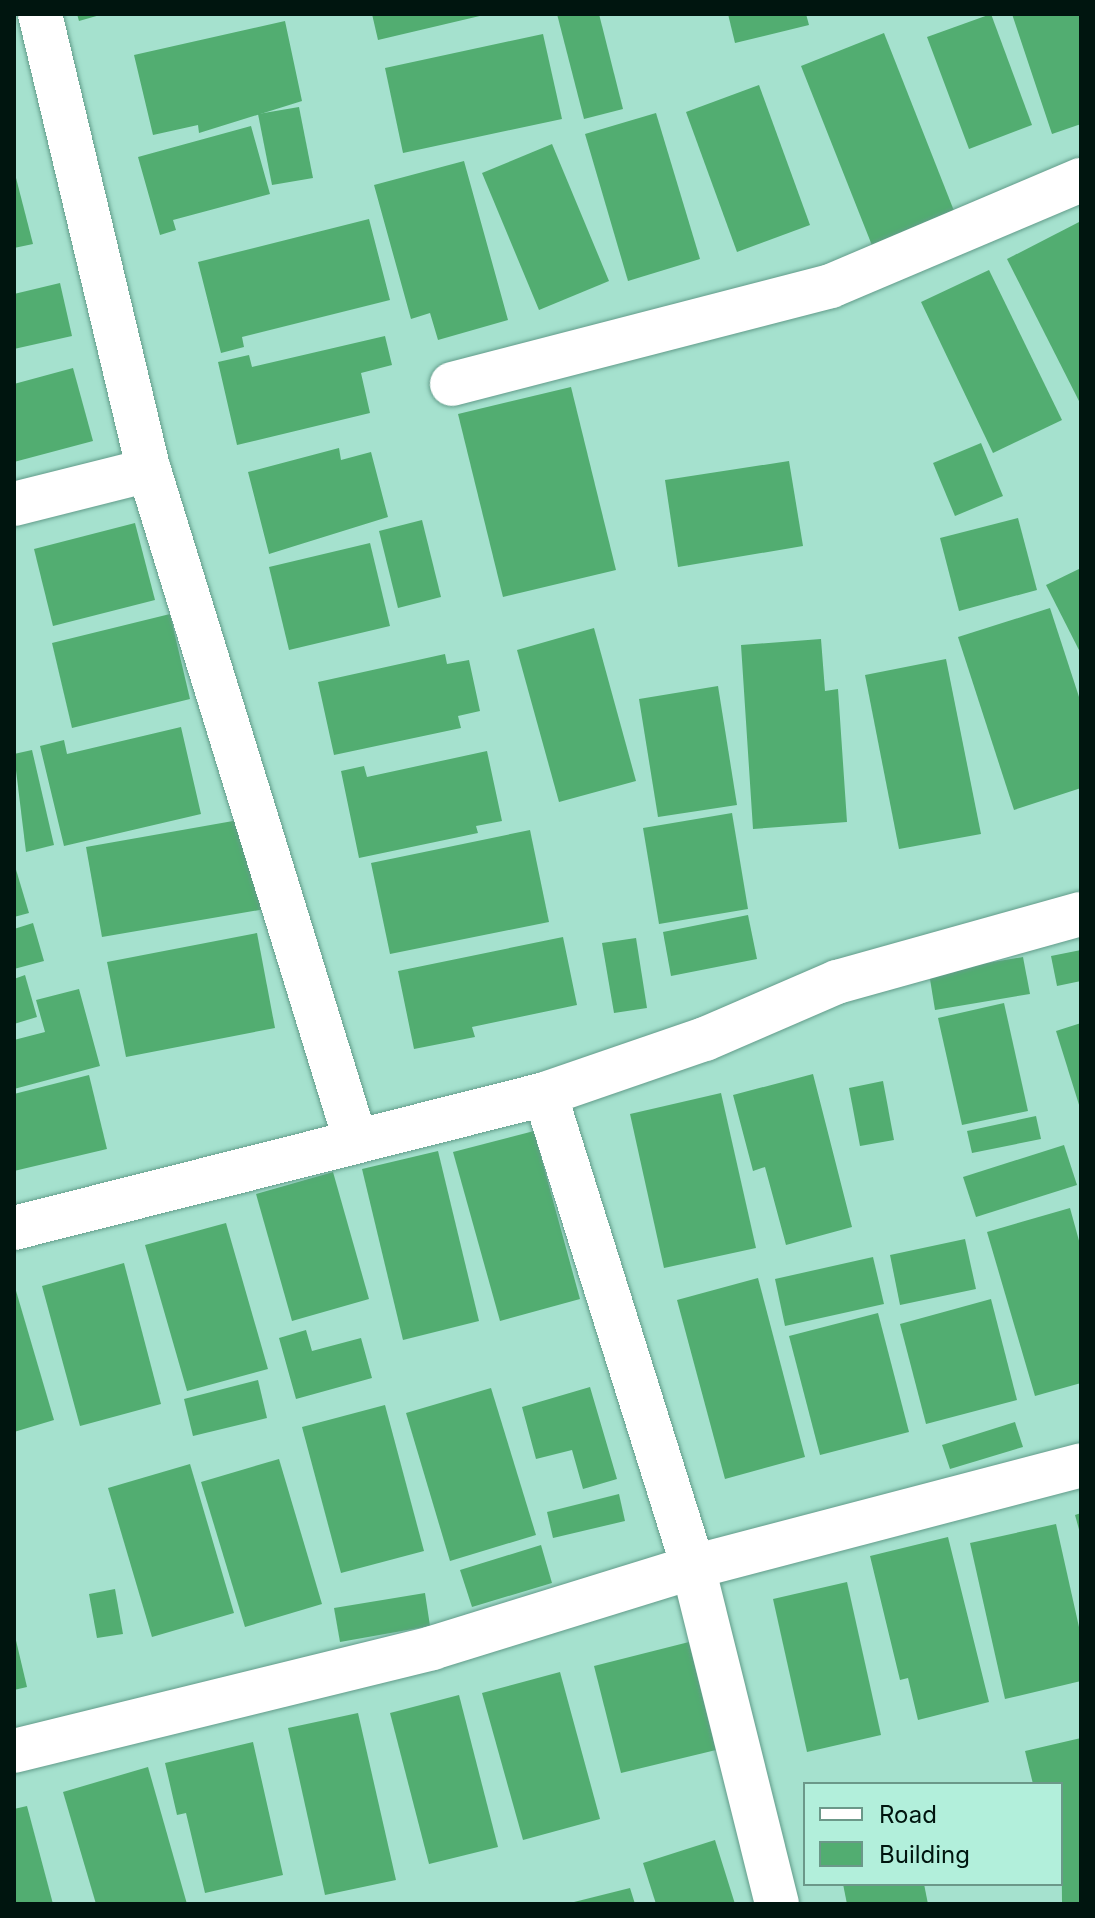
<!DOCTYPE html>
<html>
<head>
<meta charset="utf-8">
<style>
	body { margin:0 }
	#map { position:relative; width:1095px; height:1918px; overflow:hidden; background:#a5e1ce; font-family:Inter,sans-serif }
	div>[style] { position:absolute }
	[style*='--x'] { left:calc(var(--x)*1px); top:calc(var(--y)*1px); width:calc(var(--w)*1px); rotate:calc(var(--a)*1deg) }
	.building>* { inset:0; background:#52ad71 }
	.roads { filter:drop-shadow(0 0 2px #629c8a) drop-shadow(0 0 2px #629c8a) }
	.minor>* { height:44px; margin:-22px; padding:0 22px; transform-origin:22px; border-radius:22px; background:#fff }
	span { translate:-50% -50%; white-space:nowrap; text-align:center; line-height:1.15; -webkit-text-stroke:8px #b2efdb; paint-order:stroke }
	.frame { position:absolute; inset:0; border:16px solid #00150f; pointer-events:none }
	.legend { position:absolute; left:803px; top:1782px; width:260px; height:104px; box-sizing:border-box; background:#b2efdb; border:2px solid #6b9889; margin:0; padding:10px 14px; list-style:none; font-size:24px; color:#00150f }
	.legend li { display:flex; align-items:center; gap:16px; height:40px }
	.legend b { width:40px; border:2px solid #6b9889 }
</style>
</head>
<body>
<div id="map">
	<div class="building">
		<div style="clip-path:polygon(77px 14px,100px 14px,100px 15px,79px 21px)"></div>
		<div style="clip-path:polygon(372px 14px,484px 14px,484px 15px,378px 40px)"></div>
		<div style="clip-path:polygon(557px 14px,599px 14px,623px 109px,584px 119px)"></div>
		<div style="clip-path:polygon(728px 14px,806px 14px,809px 25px,735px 43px)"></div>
		<div style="clip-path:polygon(991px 14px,1032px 125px,969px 149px,927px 37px)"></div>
		<div style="clip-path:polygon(1012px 14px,1081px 14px,1081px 124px,1052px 134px)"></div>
		<div style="clip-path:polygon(285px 21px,302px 101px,199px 133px,198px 125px,153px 135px,134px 55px)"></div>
		<div style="clip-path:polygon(884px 33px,958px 221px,875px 253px,801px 66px)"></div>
		<div style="clip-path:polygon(543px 34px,562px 119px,403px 153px,385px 68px)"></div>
		<div style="clip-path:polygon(759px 85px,810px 225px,737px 252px,686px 112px)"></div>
		<div style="clip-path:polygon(299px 107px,313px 178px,272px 185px,258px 114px)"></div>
		<div style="clip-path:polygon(656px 113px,700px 259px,628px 281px,585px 134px)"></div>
		<div style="clip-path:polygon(251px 126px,270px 194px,173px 220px,176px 230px,160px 235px,138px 157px)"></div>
		<div style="clip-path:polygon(552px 144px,609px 281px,539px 310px,482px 173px)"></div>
		<div style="clip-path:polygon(464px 161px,508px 320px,438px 340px,430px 313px,411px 319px,374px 185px)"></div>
		<div style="clip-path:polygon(15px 174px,33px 244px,14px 248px,14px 175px)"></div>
		<div style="clip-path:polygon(369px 219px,390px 300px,242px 337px,244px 347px,221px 353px,198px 262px)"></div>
		<div style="clip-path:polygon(1081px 221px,1081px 405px,1007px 259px)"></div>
		<div style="clip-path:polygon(989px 270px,1062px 420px,993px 453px,921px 302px)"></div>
		<div style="clip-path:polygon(60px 283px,72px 336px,14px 349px,14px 294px)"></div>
		<div style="clip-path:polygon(385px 336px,392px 365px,361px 373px,370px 413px,237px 445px,218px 362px,249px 355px,252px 367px)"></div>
		<div style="clip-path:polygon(73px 368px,93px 441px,14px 462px,14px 384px)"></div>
		<div style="clip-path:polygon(571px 387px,616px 570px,503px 597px,458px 414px)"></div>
		<div style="clip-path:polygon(981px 443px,1003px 496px,955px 516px,933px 463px)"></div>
		<div style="clip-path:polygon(339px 448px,341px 460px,371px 452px,388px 517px,269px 554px,248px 472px)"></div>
		<div style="clip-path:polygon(789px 461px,803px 546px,678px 567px,665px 480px)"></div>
		<div style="clip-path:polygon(1018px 518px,1037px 590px,959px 611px,940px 538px)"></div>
		<div style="clip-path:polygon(422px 520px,441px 597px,398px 608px,379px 531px)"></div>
		<div style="clip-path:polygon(135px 523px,155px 600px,53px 626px,34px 549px)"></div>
		<div style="clip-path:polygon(370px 543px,390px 626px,289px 650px,269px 567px)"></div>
		<div style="clip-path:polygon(1081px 568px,1081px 654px,1046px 585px)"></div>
		<div style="clip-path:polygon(1050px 608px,1081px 703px,1081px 788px,1014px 810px,958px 637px)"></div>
		<div style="clip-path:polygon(170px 614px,190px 699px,72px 728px,52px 643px)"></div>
		<div style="clip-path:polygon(594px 628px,636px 781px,559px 802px,517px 650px)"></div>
		<div style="clip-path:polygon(821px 639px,825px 691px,838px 689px,847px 822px,753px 829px,741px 645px)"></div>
		<div style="clip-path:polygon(445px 654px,447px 664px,469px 660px,480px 711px,458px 716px,461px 728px,334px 755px,318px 682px)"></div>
		<div style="clip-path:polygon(946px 659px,981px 834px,899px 849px,865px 675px)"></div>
		<div style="clip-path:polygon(718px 686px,737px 805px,658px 817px,639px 699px)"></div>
		<div style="clip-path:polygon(181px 727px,201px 814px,64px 846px,40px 746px,64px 740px,67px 754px)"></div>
		<div style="clip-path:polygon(32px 750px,54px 845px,26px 852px,14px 754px)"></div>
		<div style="clip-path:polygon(487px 751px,502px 821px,476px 826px,478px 833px,359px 858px,341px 771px,364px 766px,367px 777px)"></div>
		<div style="clip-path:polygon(732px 813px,748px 909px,659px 924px,643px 828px)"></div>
		<div style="clip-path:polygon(250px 818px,265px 909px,102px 937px,86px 847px)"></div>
		<div style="clip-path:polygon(530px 830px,549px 922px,390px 954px,371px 863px)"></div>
		<div style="clip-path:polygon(14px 863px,29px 913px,14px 917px)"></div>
		<div style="clip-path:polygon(748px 915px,757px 959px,671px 976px,663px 932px)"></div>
		<div style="clip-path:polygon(33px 923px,44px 961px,14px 969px,14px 929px)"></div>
		<div style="clip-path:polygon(257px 933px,275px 1028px,126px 1057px,107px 962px)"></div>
		<div style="clip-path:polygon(563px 937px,577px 1005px,472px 1027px,475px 1037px,414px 1049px,398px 971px)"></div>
		<div style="clip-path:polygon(636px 938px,647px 1008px,614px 1013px,602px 943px)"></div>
		<div style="clip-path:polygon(1081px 950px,1081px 981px,1057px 986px,1051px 956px)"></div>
		<div style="clip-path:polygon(1023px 957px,1030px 994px,935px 1010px,929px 973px)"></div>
		<div style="clip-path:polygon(25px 975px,37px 1017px,14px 1024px,14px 979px)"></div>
		<div style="clip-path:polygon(79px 989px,100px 1066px,14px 1089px,14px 1040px,45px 1032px,36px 1000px)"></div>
		<div style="clip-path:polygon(1004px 1003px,1028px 1111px,962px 1125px,938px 1018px)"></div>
		<div style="clip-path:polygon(1081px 1023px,1081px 1108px,1080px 1108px,1056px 1031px)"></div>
		<div style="clip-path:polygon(813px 1074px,852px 1227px,786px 1245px,765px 1167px,753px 1171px,733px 1095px)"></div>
		<div style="clip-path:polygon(89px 1075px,107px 1149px,14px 1171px,14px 1094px)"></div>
		<div style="clip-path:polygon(883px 1081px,894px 1140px,860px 1146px,849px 1088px)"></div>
		<div style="clip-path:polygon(721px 1093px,756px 1248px,664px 1268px,630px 1114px)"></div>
		<div style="clip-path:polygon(1036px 1116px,1041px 1139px,972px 1153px,967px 1131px)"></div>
		<div style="clip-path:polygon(534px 1131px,580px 1299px,500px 1321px,453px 1152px)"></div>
		<div style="clip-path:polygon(1064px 1145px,1077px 1185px,976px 1217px,963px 1177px)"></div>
		<div style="clip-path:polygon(438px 1151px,479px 1321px,403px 1340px,362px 1169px)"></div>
		<div style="clip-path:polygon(333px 1172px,369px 1299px,292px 1321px,256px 1194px)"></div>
		<div style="clip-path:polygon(1070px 1208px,1081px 1248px,1081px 1383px,1035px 1396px,987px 1232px)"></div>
		<div style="clip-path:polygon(226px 1223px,268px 1369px,187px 1391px,145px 1245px)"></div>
		<div style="clip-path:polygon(965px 1239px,976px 1289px,900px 1305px,890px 1255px)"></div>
		<div style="clip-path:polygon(873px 1257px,884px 1304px,785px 1326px,775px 1279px)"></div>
		<div style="clip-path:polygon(124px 1263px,161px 1404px,80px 1426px,42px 1286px)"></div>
		<div style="clip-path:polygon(758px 1278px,805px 1457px,725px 1479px,677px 1300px)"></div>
		<div style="clip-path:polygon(14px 1284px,54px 1420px,14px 1432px)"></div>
		<div style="clip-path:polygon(991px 1299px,1017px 1400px,926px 1424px,900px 1324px)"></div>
		<div style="clip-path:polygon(878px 1313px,909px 1432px,820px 1455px,789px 1336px)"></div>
		<div style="clip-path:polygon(306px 1330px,312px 1351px,361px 1338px,372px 1378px,296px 1399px,279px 1338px)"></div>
		<div style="clip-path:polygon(258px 1380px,267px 1418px,193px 1436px,184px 1399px)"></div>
		<div style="clip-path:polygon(590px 1387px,617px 1479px,583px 1489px,572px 1450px,536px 1459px,522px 1407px)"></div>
		<div style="clip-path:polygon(491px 1388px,536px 1535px,450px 1561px,406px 1413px)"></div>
		<div style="clip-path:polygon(385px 1405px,424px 1551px,341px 1573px,302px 1427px)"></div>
		<div style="clip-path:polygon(1015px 1422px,1023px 1447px,950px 1469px,942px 1445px)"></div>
		<div style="clip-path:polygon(279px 1459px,322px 1604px,245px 1627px,201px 1482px)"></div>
		<div style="clip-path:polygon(190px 1464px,234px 1613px,152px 1637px,108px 1488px)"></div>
		<div style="clip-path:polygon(619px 1494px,625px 1521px,553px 1538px,547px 1512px)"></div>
		<div style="clip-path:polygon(1081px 1513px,1081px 1533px,1080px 1533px,1075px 1515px)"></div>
		<div style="clip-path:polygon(1056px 1524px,1081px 1636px,1081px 1681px,1005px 1699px,970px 1543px)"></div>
		<div style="clip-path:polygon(948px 1537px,989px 1702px,918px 1720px,908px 1678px,900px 1680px,870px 1556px)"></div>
		<div style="clip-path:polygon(541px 1545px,552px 1583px,472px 1607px,460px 1570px)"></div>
		<div style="clip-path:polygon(847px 1582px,881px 1735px,807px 1752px,773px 1599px)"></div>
		<div style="clip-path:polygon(115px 1589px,123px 1634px,97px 1638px,89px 1594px)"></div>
		<div style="clip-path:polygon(425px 1593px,430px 1626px,340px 1642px,334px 1608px)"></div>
		<div style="clip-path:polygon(14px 1632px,27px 1687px,14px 1690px)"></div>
		<div style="clip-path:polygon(689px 1642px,716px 1750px,621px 1773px,594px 1666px)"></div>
		<div style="clip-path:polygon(560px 1672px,600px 1819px,523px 1840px,482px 1693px)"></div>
		<div style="clip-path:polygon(459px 1695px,498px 1847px,429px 1864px,390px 1713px)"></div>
		<div style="clip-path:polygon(358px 1713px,396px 1880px,325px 1895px,288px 1728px)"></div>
		<div style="clip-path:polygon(1081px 1738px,1081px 1904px,1062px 1904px,1061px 1784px,1033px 1784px,1025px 1751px)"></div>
		<div style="clip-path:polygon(253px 1742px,283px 1875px,205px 1893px,186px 1813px,177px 1815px,165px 1763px)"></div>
		<div style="clip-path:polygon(148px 1767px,187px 1904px,96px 1904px,63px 1792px)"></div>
		<div style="clip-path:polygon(27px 1806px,53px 1904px,14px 1904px,14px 1809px)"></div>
		<div style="clip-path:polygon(715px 1840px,735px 1904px,656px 1904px,643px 1863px)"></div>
		<div style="clip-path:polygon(843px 1884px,924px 1884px,928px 1904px,847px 1904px)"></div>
		<div style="clip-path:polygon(630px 1888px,635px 1904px,570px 1904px,570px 1903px)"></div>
	</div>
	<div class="roads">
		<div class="minor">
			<div style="--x:40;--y:14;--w:469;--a:76.6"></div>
			<div style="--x:149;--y:470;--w:703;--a:72.88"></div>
			<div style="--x:452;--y:384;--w:391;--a:-14.5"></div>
			<div style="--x:831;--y:286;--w:272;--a:-23"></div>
			<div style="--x:14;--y:504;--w:139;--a:-14.1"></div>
			<div style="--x:545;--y:1094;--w:496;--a:72.6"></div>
			<div style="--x:693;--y:1567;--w:347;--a:76"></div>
			<div style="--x:14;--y:1228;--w:548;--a:-14.16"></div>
			<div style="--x:545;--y:1094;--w:169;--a:-19"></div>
			<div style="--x:705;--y:1039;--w:144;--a:-23.4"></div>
			<div style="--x:837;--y:982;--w:253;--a:-15.6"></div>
			<div style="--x:14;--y:1751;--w:431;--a:-13.8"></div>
			<div style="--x:432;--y:1648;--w:273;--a:-17.2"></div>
			<div style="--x:693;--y:1567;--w:401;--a:-14.7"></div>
		</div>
	</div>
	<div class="frame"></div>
	<ul class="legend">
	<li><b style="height:10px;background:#fff"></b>Road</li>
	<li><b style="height:22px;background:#52ad71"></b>Building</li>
	</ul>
</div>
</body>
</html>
